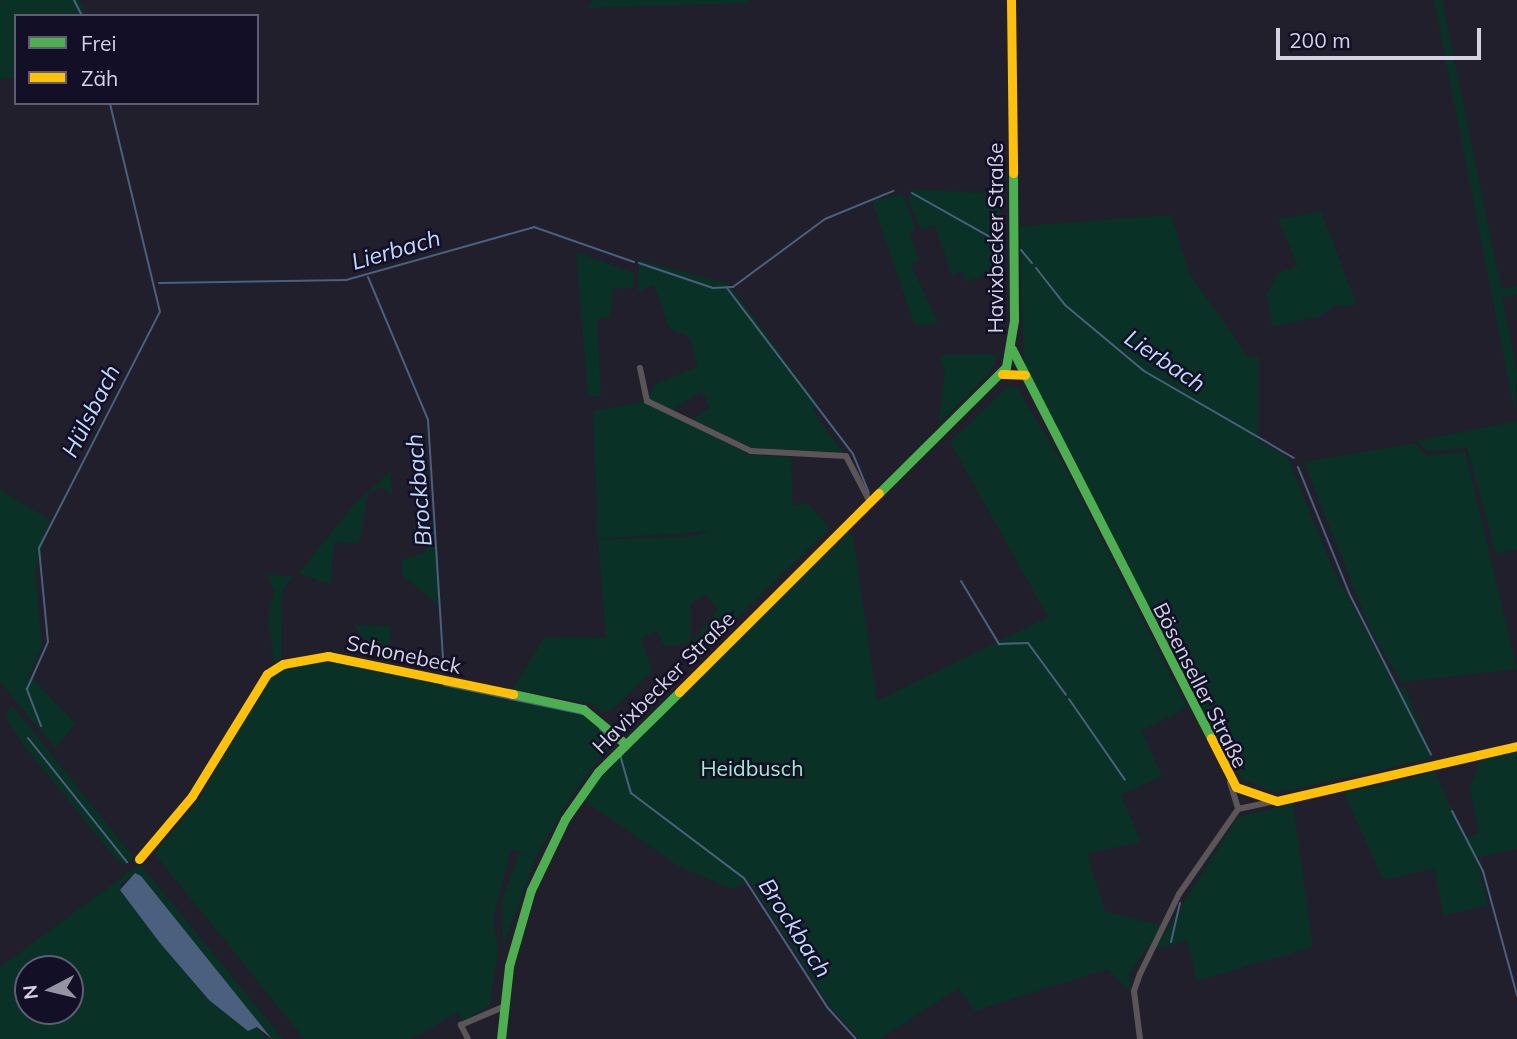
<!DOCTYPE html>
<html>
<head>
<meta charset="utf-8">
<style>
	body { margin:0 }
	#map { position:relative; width:1517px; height:1039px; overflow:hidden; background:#201f2b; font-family:Mulish,sans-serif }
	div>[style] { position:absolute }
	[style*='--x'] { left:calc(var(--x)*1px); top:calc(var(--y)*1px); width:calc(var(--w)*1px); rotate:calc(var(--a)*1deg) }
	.green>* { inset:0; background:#0a3125 }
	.water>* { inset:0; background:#4a607e }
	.stream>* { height:2px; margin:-1px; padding:0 1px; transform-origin:1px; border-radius:1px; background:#4a607e }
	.street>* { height:6px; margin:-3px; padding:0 3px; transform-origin:3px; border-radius:3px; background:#5b5558 }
	.fast>* { height:9px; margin:-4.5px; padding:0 4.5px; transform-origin:4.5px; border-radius:4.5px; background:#4caf50 }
	.slow>* { height:9px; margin:-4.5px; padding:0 4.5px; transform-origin:4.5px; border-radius:4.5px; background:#ffc107 }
	span { translate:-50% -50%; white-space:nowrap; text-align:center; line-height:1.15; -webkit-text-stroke:5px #120f27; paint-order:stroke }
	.street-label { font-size:21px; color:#d4d3e4 }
	.park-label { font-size:21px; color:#a1ecca }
	.water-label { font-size:23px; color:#c0d9fa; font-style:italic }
	.legend { position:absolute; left:14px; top:14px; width:245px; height:91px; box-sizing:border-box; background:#120f27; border:2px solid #605d73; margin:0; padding:9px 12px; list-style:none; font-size:21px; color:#d4d3e4 }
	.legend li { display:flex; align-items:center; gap:14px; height:35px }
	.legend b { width:35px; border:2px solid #605d73 }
	.north { position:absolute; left:14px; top:955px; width:70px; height:70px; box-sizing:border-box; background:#120f27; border:2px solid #605d73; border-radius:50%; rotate:263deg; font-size:19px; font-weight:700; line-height:28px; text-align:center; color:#d4d3e4 }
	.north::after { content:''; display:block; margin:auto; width:24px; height:32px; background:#9594a3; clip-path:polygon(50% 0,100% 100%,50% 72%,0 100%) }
	.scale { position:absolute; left:1276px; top:28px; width:205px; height:32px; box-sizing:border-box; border:4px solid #d4d3e4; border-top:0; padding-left:9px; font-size:21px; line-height:24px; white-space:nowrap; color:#d4d3e4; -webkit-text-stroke:5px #120f27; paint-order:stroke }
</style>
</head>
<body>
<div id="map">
	<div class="green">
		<div style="clip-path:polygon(0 0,79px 0,87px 16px,16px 16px,16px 77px,0 80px)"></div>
		<div style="clip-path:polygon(592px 0,748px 0,748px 3px,588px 8px)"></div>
		<div style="clip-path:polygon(1434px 0,1442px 0,1501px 289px,1517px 286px,1517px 294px,1502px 298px,1517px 372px,1515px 414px)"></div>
		<div style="clip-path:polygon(911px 189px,1000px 194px,1002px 269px,965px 282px,963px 271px,952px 275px,935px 225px,921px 229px,909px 201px)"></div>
		<div style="clip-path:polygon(902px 194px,916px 229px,909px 232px,919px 261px,911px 265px,938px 323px,915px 326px,872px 201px)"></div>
		<div style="clip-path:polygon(1321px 211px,1357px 305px,1334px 306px,1319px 317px,1272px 327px,1267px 294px,1278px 273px,1298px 266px,1278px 220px)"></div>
		<div style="clip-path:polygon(1171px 215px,1190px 274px,1248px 357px,1258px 357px,1258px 440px,1287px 457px,1334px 571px,1396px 688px,1405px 687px,1432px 758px,1277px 793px,1244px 780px,1229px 764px,1024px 366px,1020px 226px)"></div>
		<div style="clip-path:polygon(576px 252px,634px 273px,633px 288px,613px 289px,610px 318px,597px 319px,601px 396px,588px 396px)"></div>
		<div style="clip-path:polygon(639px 260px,729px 284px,818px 405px,812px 410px,843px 452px,752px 448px,692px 419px,710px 408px,702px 391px,673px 410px,648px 399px,655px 384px,698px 367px,690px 338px,669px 328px,654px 285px,638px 292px)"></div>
		<div style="clip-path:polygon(991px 354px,998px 357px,986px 377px,938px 424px,945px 372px,939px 355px)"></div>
		<div style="clip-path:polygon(1008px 386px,1017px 388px,1066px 469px,1187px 708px,1142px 731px,1162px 776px,1121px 795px,1141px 842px,1087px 854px,1105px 911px,1162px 926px,1129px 974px,1132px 993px,1108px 969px,975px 1011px,959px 988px,880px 1039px,859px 1039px,831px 1008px,750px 882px,732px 889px,678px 866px,582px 799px,626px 743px,852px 530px,877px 701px,1048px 617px,950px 442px)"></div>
		<div style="clip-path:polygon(647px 401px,750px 455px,791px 457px,793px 505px,808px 504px,830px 528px,700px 654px,692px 644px,717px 609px,706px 594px,690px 604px,691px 643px,665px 647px,657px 631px,641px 638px,652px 671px,612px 710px,603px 713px,593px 704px,512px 689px,545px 637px,606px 638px,598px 540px,695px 536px,710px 531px,598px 539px,593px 411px)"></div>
		<div style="clip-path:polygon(1517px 421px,1517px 549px,1496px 554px,1467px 448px,1428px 451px,1417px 441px)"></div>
		<div style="clip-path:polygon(1416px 443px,1426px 456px,1465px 452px,1517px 669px,1401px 682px,1370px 629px,1304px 462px)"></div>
		<div style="clip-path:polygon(391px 471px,392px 494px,381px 487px,368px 494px,359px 544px,334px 542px,331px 584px,298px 574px,355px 503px)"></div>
		<div style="clip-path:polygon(0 490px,50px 520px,35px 571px,42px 647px,29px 675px,76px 724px,55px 748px,0 682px)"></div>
		<div style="clip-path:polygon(434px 519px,437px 558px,439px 606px,402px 575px,402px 560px,426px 552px)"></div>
		<div style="clip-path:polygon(266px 574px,293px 577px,282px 591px,281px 659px,274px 663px,268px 618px,274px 590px)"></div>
		<div style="clip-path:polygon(353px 625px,390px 626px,391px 664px,385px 662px)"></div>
		<div style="clip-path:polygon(323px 659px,587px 712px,615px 738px,572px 795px,535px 859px,511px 849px,493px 919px,498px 948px,490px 1005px,464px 1021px,458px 1013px,411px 1039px,304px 1039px,154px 853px,199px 799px,269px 676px,277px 668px)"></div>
		<div style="clip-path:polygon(12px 705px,132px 855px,132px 860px,121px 865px,25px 747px,5px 716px)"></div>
		<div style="clip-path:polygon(1517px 751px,1517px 849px,1476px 858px,1488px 905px,1443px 916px,1435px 869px,1383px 880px,1344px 793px,1435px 772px,1465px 839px,1479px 833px,1470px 788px,1480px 761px)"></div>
		<div style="clip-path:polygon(1293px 804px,1313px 947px,1197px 981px,1187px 941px,1154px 950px,1238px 817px)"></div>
		<div style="clip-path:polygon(519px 853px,535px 860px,503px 946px,502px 901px)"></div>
		<div style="clip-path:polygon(evenodd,140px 864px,283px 1039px,272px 1039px,135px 873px,120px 885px,215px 999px,248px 1031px,257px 1027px,267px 1039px,0 1039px,0 967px,140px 864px,28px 969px,70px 969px,70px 1011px,28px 1011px,28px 969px)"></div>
	</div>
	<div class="water">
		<div style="clip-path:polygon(135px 873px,141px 876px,272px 1039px,257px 1027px,248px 1031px,209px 1000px,160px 943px,120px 890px)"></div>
	</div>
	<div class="stream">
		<div style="--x:74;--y:0;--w:18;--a:63"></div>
		<div style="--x:912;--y:193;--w:100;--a:29.4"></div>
		<div style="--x:1021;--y:250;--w:17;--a:50"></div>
		<div style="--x:639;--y:263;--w:78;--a:18.7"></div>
		<div style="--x:713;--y:288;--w:20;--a:-3"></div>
		<div style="--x:733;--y:287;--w:114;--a:-36.5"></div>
		<div style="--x:825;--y:219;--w:74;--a:-22.4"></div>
		<div style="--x:1036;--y:268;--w:47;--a:51.9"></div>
		<div style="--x:1065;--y:305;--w:103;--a:39.9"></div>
		<div style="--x:1144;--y:371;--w:173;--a:30.1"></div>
		<div style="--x:368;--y:277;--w:155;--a:67.2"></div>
		<div style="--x:428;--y:420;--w:253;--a:86.4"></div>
		<div style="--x:159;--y:283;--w:187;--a:-0.9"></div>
		<div style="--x:346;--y:280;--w:195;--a:-15.7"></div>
		<div style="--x:534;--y:227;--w:106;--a:19.3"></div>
		<div style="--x:727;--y:288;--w:208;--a:52.8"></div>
		<div style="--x:853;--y:454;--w:42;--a:67.7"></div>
		<div style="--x:1298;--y:467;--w:138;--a:67.9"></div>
		<div style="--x:1350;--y:595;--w:179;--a:63.1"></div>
		<div style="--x:961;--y:581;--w:74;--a:58.9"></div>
		<div style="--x:999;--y:644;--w:29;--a:-2"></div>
		<div style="--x:1028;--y:643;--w:64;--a:53.8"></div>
		<div style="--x:444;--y:685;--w:142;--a:11.8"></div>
		<div style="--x:1069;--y:699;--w:98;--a:55.3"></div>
		<div style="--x:41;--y:726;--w:40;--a:-111"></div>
		<div style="--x:27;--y:689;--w:51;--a:-65.9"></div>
		<div style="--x:48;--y:642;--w:94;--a:-95.5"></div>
		<div style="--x:39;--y:548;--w:265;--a:-62.9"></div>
		<div style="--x:160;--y:312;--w:215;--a:-103.5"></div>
		<div style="--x:600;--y:729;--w:13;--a:51"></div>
		<div style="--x:28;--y:738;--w:159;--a:51.4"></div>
		<div style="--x:620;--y:755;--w:40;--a:74"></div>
		<div style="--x:631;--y:793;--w:141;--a:37"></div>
		<div style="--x:744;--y:878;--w:153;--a:57.2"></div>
		<div style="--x:827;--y:1007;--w:43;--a:47.8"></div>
		<div style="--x:1452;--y:811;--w:68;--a:62.7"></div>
		<div style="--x:1483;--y:871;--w:129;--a:74.7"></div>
		<div style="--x:1171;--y:942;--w:40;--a:-77"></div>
	</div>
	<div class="street">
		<div style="--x:640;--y:368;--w:34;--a:78"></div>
		<div style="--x:647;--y:401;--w:115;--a:25.7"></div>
		<div style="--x:751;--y:451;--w:95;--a:3"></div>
		<div style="--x:846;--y:456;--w:54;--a:62.5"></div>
		<div style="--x:1230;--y:782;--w:28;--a:73"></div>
		<div style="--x:1238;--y:809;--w:38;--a:-12"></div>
		<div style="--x:468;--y:1039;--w:16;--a:-117"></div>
		<div style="--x:461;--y:1025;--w:46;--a:-23.2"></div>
		<div style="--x:1140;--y:1039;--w:48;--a:-97.1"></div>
		<div style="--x:1134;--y:991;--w:18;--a:-71"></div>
		<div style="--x:1140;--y:974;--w:89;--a:-64"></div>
		<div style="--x:1179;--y:894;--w:103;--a:-55.2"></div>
	</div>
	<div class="fast">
		<div style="--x:1012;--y:349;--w:437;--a:62.9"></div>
		<div style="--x:879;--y:493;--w:179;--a:-44.8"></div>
		<div style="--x:1006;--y:367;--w:48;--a:-80.3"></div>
		<div style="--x:1014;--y:320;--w:147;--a:-90.4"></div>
		<div style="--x:513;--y:694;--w:72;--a:12.1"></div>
		<div style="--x:583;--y:709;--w:52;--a:39.5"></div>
		<div style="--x:501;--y:1039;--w:73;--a:-83.7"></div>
		<div style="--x:509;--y:966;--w:79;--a:-73.9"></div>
		<div style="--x:531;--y:890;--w:79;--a:-64.4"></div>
		<div style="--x:565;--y:819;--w:57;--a:-54.9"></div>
		<div style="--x:598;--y:772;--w:114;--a:-44.6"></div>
	</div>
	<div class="slow">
		<div style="--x:1011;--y:0;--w:173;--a:89.3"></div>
		<div style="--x:1002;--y:374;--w:23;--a:2"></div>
		<div style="--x:679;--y:692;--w:282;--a:-44.9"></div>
		<div style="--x:1211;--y:738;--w:55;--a:63"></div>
		<div style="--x:1236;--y:787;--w:43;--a:18.9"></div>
		<div style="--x:1277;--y:801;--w:246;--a:-12.9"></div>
		<div style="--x:139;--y:859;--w:82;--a:-49.9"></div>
		<div style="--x:192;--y:796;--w:143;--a:-58.4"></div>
		<div style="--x:267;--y:674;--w:19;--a:-32"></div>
		<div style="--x:283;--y:664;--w:46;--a:-10.1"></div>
		<div style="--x:328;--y:656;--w:189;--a:11.6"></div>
	</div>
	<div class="street-label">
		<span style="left:995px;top:238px;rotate:-90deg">Havixbecker Straße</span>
		<span style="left:404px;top:654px;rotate:12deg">Schonebeck</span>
		<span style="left:663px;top:682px;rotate:-45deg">Havixbecker Straße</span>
		<span style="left:1201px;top:685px;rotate:63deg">Bösenseller Straße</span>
	</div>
	<div class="park-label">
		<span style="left:752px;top:768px">Heidbusch</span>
	</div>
	<div class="water-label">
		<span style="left:396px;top:250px;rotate:-16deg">Lierbach</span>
		<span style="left:1165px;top:361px;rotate:34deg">Lierbach</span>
		<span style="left:91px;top:411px;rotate:-63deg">Hülsbach</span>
		<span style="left:419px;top:490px;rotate:-95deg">Brockbach</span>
		<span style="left:795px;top:928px;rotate:57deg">Brockbach</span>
	</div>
	<ul class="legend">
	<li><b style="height:9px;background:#4caf50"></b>Frei</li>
	<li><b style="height:9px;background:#ffc107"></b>Zäh</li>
	</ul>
	<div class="north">N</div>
	<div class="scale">200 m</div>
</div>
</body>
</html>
